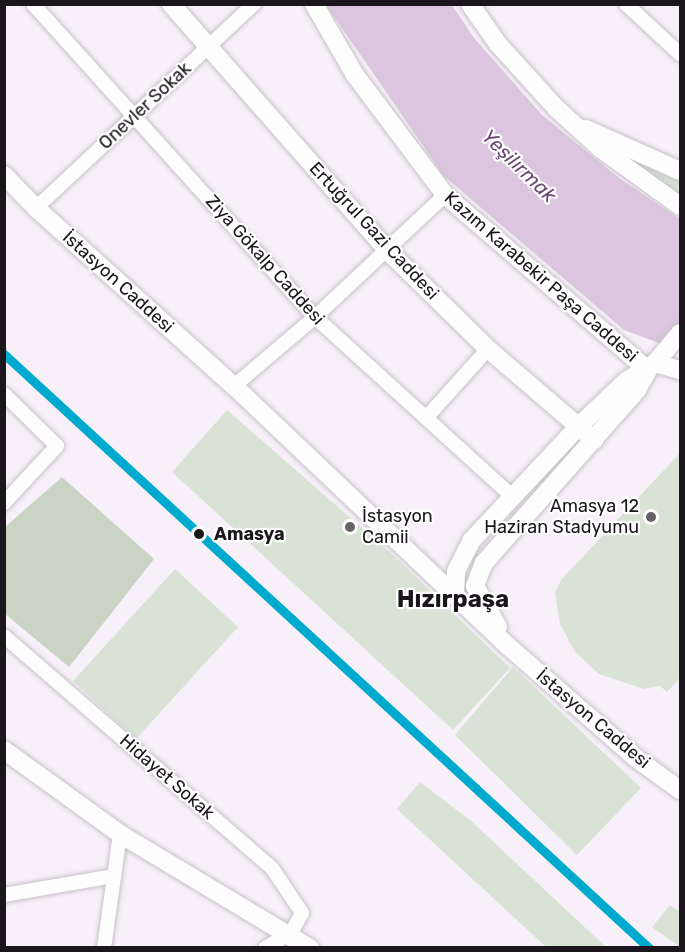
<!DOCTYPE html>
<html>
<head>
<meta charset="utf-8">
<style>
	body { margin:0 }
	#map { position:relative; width:685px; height:952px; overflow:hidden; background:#f7f0f8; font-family:Rubik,sans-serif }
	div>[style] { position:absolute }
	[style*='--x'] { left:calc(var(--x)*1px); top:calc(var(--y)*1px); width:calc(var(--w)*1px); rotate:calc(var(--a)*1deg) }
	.green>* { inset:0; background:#d8e3d5 }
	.forest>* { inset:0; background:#c9d4c5 }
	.water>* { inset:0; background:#dbc5df }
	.roads { filter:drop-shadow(0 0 2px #c7c1c8) drop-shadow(0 0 2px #c7c1c8) }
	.street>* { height:14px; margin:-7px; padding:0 7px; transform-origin:7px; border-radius:7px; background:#fefdfe }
	.secondary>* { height:18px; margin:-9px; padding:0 9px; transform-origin:9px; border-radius:9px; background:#fefdfe }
	.rail-1>* { height:9px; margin:-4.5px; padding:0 4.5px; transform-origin:4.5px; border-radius:4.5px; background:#00a9ce }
	.dots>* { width:16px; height:16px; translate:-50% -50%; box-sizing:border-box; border:3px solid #fff; border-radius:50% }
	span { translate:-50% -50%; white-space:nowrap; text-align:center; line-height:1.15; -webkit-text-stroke:4.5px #fff; paint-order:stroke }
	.street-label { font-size:18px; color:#1a161b }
	.poi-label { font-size:18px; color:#1a161b }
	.right { translate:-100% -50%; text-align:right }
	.left { translate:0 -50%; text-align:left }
	.stop-label { font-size:18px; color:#1a161b; font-weight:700 }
	.water-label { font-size:20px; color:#6d4673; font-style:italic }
	.district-label { font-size:24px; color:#1a161b; font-weight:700 }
	.frame { position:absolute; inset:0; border:6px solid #1a161b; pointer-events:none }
</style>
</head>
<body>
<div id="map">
	<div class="green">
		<div style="clip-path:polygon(607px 144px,680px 178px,680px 199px)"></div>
		<div style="clip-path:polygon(227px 410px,394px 556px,510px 668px,453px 730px,172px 472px)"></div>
		<div style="clip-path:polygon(680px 453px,680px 678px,667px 692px,660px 686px,644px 689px,599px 674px,575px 652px,560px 624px,555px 593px,561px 580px)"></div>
		<div style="clip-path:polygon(175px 569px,238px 627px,136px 739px,73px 681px)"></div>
		<div style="clip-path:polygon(513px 667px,641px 788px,577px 855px,455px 735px)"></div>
		<div style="clip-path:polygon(420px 782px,471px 821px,606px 947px,546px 947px,397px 809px)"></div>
		<div style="clip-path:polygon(670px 905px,680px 912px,680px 947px,652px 927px)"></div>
	</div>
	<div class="forest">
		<div style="clip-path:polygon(62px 477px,154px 559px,69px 667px,4px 613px,5px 527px)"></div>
	</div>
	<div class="water">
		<div style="clip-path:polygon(326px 5px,452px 5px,474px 38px,542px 115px,619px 178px,680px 219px,680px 351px,624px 330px,444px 176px)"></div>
	</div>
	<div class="roads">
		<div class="street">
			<div style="--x:33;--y:4;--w:421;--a:48"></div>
			<div style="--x:315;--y:317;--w:269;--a:42.3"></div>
			<div style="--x:626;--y:4;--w:74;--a:42.8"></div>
			<div style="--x:36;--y:208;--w:299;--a:-43.1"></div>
			<div style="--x:234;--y:386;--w:106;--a:-40.4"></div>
			<div style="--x:315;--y:317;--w:178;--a:-43.2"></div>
			<div style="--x:4;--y:394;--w:74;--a:44.5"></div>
			<div style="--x:57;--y:446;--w:78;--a:132.9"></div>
			<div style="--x:426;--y:418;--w:93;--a:-48.1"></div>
			<div style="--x:4;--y:636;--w:354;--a:40.9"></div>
			<div style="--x:272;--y:868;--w:54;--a:56.3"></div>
			<div style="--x:302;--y:913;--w:23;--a:119"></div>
			<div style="--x:291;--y:933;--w:30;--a:150"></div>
			<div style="--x:4;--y:895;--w:112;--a:-9.8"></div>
			<div style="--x:104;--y:948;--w:115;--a:-82"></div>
		</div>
		<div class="secondary">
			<div style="--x:171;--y:4;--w:327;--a:48.7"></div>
			<div style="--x:387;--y:250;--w:141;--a:44.4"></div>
			<div style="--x:488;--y:349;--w:140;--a:40.6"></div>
			<div style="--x:314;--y:4;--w:82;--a:60"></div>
			<div style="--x:355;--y:75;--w:150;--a:53.1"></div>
			<div style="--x:445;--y:195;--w:268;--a:40.8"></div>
			<div style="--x:470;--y:4;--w:49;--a:55"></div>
			<div style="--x:498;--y:44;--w:86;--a:47.8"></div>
			<div style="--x:556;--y:108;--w:61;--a:42.3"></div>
			<div style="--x:601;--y:149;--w:97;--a:35.8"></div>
			<div style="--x:586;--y:129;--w:103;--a:24.1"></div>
			<div style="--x:4;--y:175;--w:46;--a:45.9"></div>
			<div style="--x:36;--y:208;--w:266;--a:42"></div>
			<div style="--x:234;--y:386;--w:378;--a:43.5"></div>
			<div style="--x:508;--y:646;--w:171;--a:41.2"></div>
			<div style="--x:637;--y:759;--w:53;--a:35.8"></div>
			<div style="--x:655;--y:363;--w:26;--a:16"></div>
			<div style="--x:455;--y:593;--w:22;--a:-87"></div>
			<div style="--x:456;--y:571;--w:35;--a:-63"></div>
			<div style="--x:472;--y:540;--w:156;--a:-46.8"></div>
			<div style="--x:579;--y:426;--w:64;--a:-43.7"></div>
			<div style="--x:625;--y:382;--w:36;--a:-32"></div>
			<div style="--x:655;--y:363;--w:39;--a:-50"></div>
			<div style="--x:498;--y:627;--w:47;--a:-119.3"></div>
			<div style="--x:475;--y:586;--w:25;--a:-69"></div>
			<div style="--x:484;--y:563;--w:231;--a:-48.5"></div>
			<div style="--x:637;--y:390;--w:23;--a:-61"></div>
			<div style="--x:4;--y:750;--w:143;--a:35.9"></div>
			<div style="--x:120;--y:834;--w:222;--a:31"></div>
		</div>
	</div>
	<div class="rail-1">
		<div style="--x:4;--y:354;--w:877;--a:42.64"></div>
	</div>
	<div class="dots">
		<div style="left:651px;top:517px;background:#676268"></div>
		<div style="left:350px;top:527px;background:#676268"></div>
		<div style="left:199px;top:534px;background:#1a161b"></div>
	</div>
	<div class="street-label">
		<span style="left:145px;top:106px;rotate:-43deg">Onevler Sokak</span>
		<span style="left:374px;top:231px;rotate:47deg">Ertuğrul Gazi Caddesi</span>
		<span style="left:265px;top:260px;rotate:48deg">Ziya Gökalp Caddesi</span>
		<span style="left:541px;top:277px;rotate:41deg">Kazım Karabekir Paşa Caddesi</span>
		<span style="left:118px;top:282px;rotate:42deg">İstasyon Caddesi</span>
		<span style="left:593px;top:719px;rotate:40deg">İstasyon Caddesi</span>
		<span style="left:167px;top:777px;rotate:41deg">Hidayet Sokak</span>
	</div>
	<div class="poi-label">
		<span class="right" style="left:639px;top:517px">Amasya 12<br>Haziran Stadyumu</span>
		<span class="left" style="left:362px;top:527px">İstasyon<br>Camii</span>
	</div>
	<div class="stop-label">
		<span class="left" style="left:214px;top:534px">Amasya</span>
	</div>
	<div class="water-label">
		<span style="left:519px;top:166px;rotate:44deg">Yeşilırmak</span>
	</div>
	<div class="district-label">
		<span style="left:453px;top:600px">Hızırpaşa</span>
	</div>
	<div class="frame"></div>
</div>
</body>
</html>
